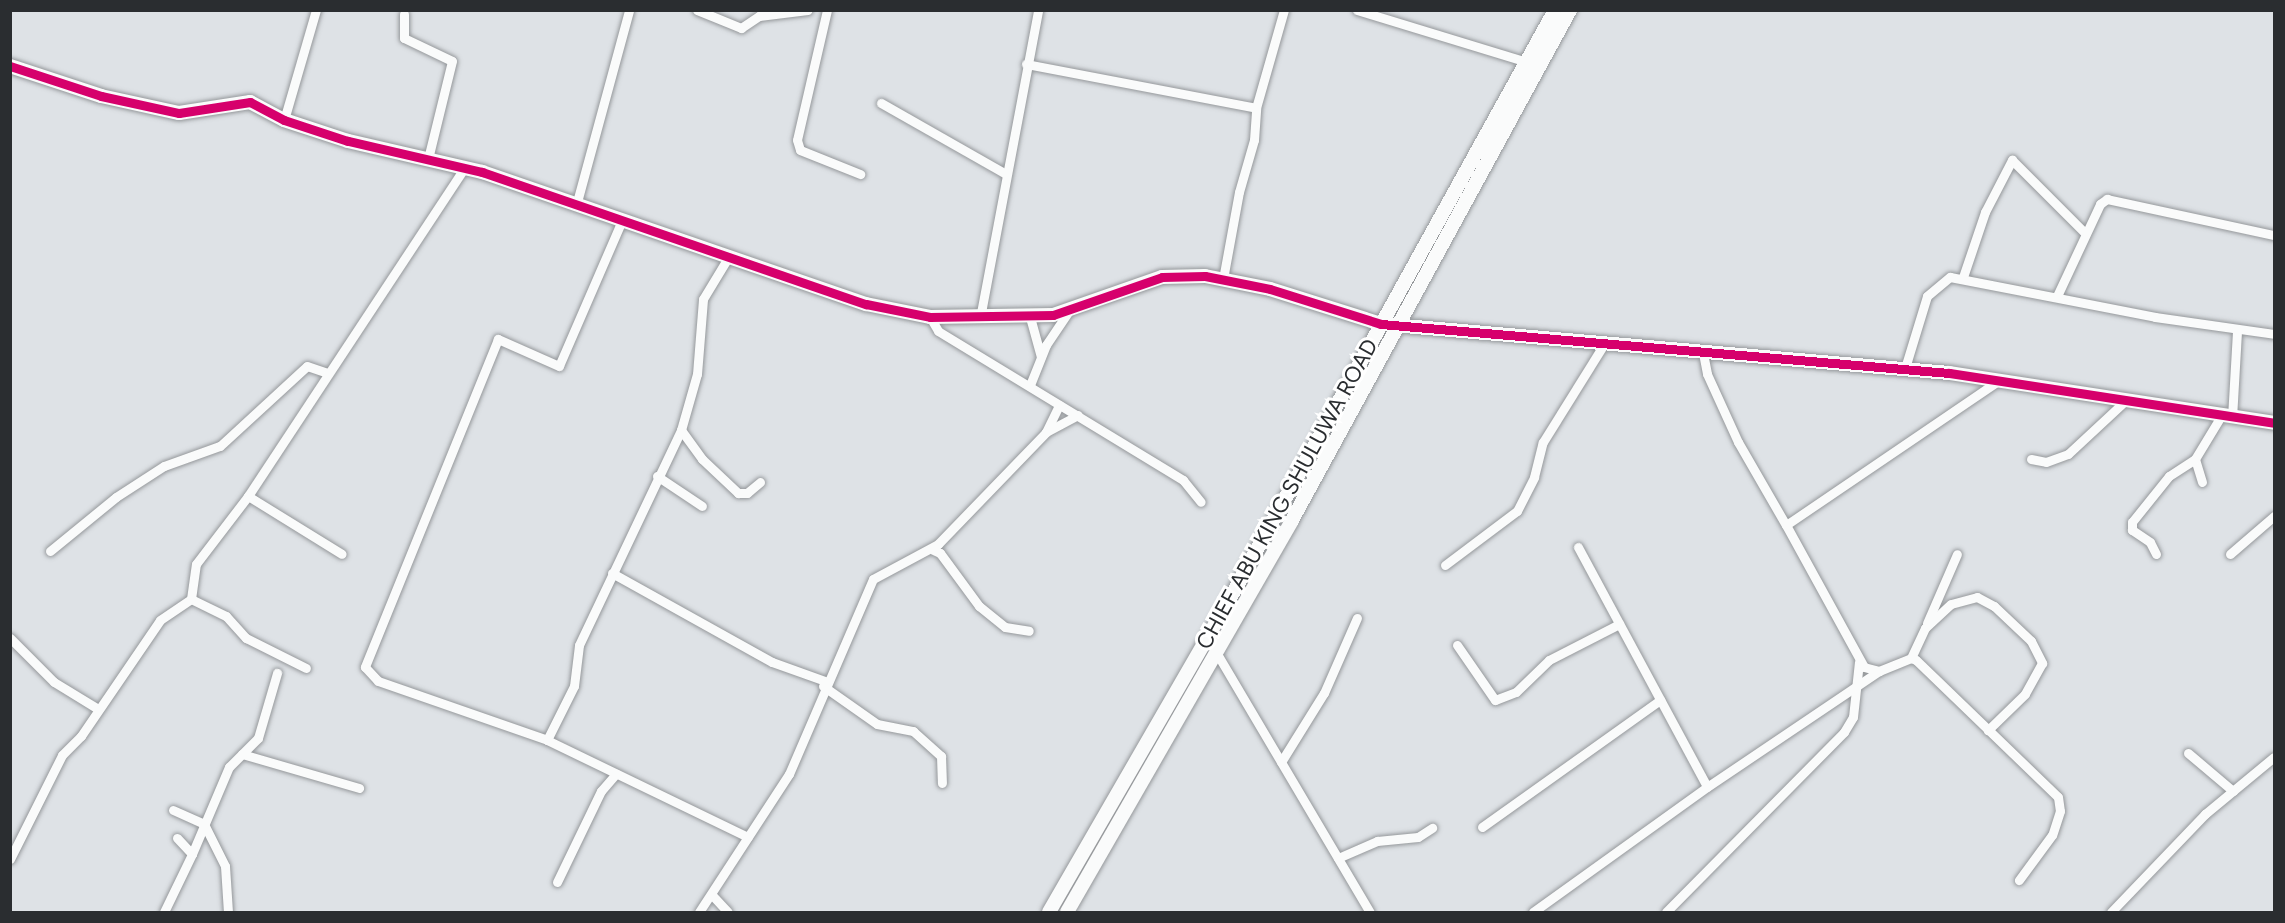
<!DOCTYPE html>
<html>
<head>
<meta charset="utf-8">
<style>
	body { margin:0 }
	#map { position:relative; width:2285px; height:923px; overflow:hidden; background:#dee2e6; font-family:Figtree,sans-serif }
	div>[style] { position:absolute }
	[style*='--x'] { left:calc(var(--x)*1px); top:calc(var(--y)*1px); width:calc(var(--w)*1px); rotate:calc(var(--a)*1deg) }
	.roads { filter:drop-shadow(0 0 2px #95989b) drop-shadow(0 0 2px #95989b) }
	.street>* { height:9px; margin:-4.5px; padding:0 4.5px; transform-origin:4.5px; border-radius:4.5px; background:#fafbfb }
	.secondary>* { height:14px; margin:-7px; padding:0 7px; transform-origin:7px; border-radius:7px; background:#fafbfb }
	.cycleway>* { height:9px; margin:-4.5px; padding:0 4.5px; transform-origin:4.5px; border-radius:4.5px; background:#d6006c }
	span { translate:-50% -50%; white-space:nowrap; text-align:center; line-height:1.15; -webkit-text-stroke:6px #fff; paint-order:stroke }
	.street-label { font-size:22px; color:#2a2d30 }
	.frame { position:absolute; inset:0; border:12px solid #2a2d30; pointer-events:none }
</style>
</head>
<body>
<div id="map">
	<div class="roads">
		<div class="street">
			<div style="--x:697;--y:10;--w:48;--a:22.2"></div>
			<div style="--x:741;--y:28;--w:22;--a:-34"></div>
			<div style="--x:759;--y:16;--w:49;--a:-7"></div>
			<div style="--x:827;--y:10;--w:133;--a:103"></div>
			<div style="--x:797;--y:140;--w:10;--a:73"></div>
			<div style="--x:800;--y:150;--w:65;--a:21.8"></div>
			<div style="--x:1357;--y:10;--w:175;--a:17"></div>
			<div style="--x:404;--y:14;--w:24;--a:90"></div>
			<div style="--x:404;--y:38;--w:53;--a:25.6"></div>
			<div style="--x:452;--y:61;--w:101;--a:103.8"></div>
			<div style="--x:1026;--y:64;--w:234;--a:10.8"></div>
			<div style="--x:881;--y:103;--w:144;--a:29.6"></div>
			<div style="--x:284;--y:120;--w:115;--a:-73.8"></div>
			<div style="--x:577;--y:202;--w:199;--a:-74.8"></div>
			<div style="--x:623;--y:218;--w:161;--a:113.4"></div>
			<div style="--x:559;--y:366;--w:67;--a:-156.1"></div>
			<div style="--x:498;--y:339;--w:354;--a:112.1"></div>
			<div style="--x:365;--y:667;--w:19;--a:47"></div>
			<div style="--x:378;--y:681;--w:179;--a:19.2"></div>
			<div style="--x:547;--y:740;--w:223;--a:25.8"></div>
			<div style="--x:1963;--y:277;--w:69;--a:-71.3"></div>
			<div style="--x:1985;--y:212;--w:59;--a:-62.6"></div>
			<div style="--x:2012;--y:160;--w:103;--a:45"></div>
			<div style="--x:1223;--y:279;--w:88;--a:-79.6"></div>
			<div style="--x:1239;--y:192;--w:54;--a:-73.9"></div>
			<div style="--x:1254;--y:140;--w:32;--a:-86"></div>
			<div style="--x:1256;--y:108;--w:102;--a:-74.1"></div>
			<div style="--x:2057;--y:296;--w:102;--a:-64.9"></div>
			<div style="--x:2100;--y:204;--w:9;--a:-36"></div>
			<div style="--x:2107;--y:199;--w:171;--a:12.2"></div>
			<div style="--x:930;--y:317;--w:16;--a:60"></div>
			<div style="--x:938;--y:331;--w:287;--a:31.3"></div>
			<div style="--x:1183;--y:480;--w:28;--a:51"></div>
			<div style="--x:1030;--y:317;--w:41;--a:74.6"></div>
			<div style="--x:980;--y:318;--w:313;--a:-79.3"></div>
			<div style="--x:1703;--y:353;--w:21;--a:79"></div>
			<div style="--x:1707;--y:374;--w:75;--a:65.5"></div>
			<div style="--x:1738;--y:442;--w:96;--a:60"></div>
			<div style="--x:1905;--y:368;--w:75;--a:-73"></div>
			<div style="--x:1927;--y:296;--w:30;--a:-40"></div>
			<div style="--x:1950;--y:277;--w:209;--a:11"></div>
			<div style="--x:2155;--y:317;--w:120;--a:8.1"></div>
			<div style="--x:1998;--y:381;--w:256;--a:145.8"></div>
			<div style="--x:1786;--y:525;--w:162;--a:61.2"></div>
			<div style="--x:1864;--y:667;--w:16;--a:15"></div>
			<div style="--x:1879;--y:671;--w:35;--a:-22"></div>
			<div style="--x:1911;--y:658;--w:5;--a:22"></div>
			<div style="--x:1916;--y:660;--w:197;--a:44"></div>
			<div style="--x:2058;--y:797;--w:14;--a:82"></div>
			<div style="--x:2060;--y:811;--w:25;--a:108"></div>
			<div style="--x:2052;--y:835;--w:56;--a:126.3"></div>
			<div style="--x:1030;--y:385;--w:43;--a:-68.2"></div>
			<div style="--x:1046;--y:345;--w:40;--a:-56"></div>
			<div style="--x:2232;--y:418;--w:88;--a:-86.7"></div>
			<div style="--x:681;--y:430;--w:36;--a:54"></div>
			<div style="--x:702;--y:459;--w:50;--a:43.4"></div>
			<div style="--x:738;--y:493;--w:9;--a:0"></div>
			<div style="--x:747;--y:493;--w:17;--a:-40"></div>
			<div style="--x:1046;--y:432;--w:36;--a:-28"></div>
			<div style="--x:2031;--y:459;--w:15;--a:11"></div>
			<div style="--x:2046;--y:462;--w:23;--a:-20"></div>
			<div style="--x:2068;--y:454;--w:76;--a:-42.9"></div>
			<div style="--x:2195;--y:459;--w:24;--a:73"></div>
			<div style="--x:657;--y:476;--w:54;--a:33.7"></div>
			<div style="--x:248;--y:496;--w:110;--a:31.7"></div>
			<div style="--x:1578;--y:547;--w:272;--a:61.7"></div>
			<div style="--x:931;--y:549;--w:10;--a:24"></div>
			<div style="--x:940;--y:553;--w:66;--a:53.7"></div>
			<div style="--x:979;--y:606;--w:33;--a:39"></div>
			<div style="--x:1005;--y:627;--w:24;--a:9"></div>
			<div style="--x:50;--y:551;--w:85;--a:-39.3"></div>
			<div style="--x:116;--y:497;--w:57;--a:-32.9"></div>
			<div style="--x:164;--y:466;--w:59;--a:-19.7"></div>
			<div style="--x:220;--y:446;--w:118;--a:-42.6"></div>
			<div style="--x:307;--y:366;--w:21;--a:19"></div>
			<div style="--x:2156;--y:554;--w:13;--a:-117"></div>
			<div style="--x:2150;--y:542;--w:22;--a:-146"></div>
			<div style="--x:2132;--y:530;--w:8;--a:-90"></div>
			<div style="--x:2132;--y:522;--w:59;--a:-51.2"></div>
			<div style="--x:2169;--y:476;--w:31;--a:-33"></div>
			<div style="--x:2195;--y:459;--w:50;--a:-58.8"></div>
			<div style="--x:2230;--y:554;--w:58;--a:-40.8"></div>
			<div style="--x:1445;--y:565;--w:90;--a:-36.9"></div>
			<div style="--x:1517;--y:511;--w:38;--a:-63"></div>
			<div style="--x:1534;--y:477;--w:36;--a:-76"></div>
			<div style="--x:1543;--y:442;--w:115;--a:-58.1"></div>
			<div style="--x:612;--y:573;--w:183;--a:29.1"></div>
			<div style="--x:772;--y:662;--w:56;--a:19.7"></div>
			<div style="--x:191;--y:599;--w:39;--a:26"></div>
			<div style="--x:226;--y:616;--w:30;--a:48"></div>
			<div style="--x:246;--y:638;--w:67;--a:26.6"></div>
			<div style="--x:1927;--y:623;--w:75;--a:-66.5"></div>
			<div style="--x:10;--y:638;--w:62;--a:45"></div>
			<div style="--x:54;--y:682;--w:52;--a:31.5"></div>
			<div style="--x:1457;--y:645;--w:67;--a:55.4"></div>
			<div style="--x:1495;--y:700;--w:22;--a:-21"></div>
			<div style="--x:1516;--y:692;--w:46;--a:-44.1"></div>
			<div style="--x:1549;--y:660;--w:79;--a:-27.2"></div>
			<div style="--x:1216;--y:652;--w:302;--a:59.4"></div>
			<div style="--x:1911;--y:658;--w:33;--a:-65"></div>
			<div style="--x:1925;--y:628;--w:35;--a:-43"></div>
			<div style="--x:1951;--y:604;--w:27;--a:-15"></div>
			<div style="--x:1977;--y:597;--w:19;--a:28"></div>
			<div style="--x:1994;--y:606;--w:51;--a:43.4"></div>
			<div style="--x:2031;--y:641;--w:25;--a:63"></div>
			<div style="--x:2042;--y:663;--w:35;--a:119"></div>
			<div style="--x:2025;--y:694;--w:52;--a:135.8"></div>
			<div style="--x:823;--y:686;--w:66;--a:35.1"></div>
			<div style="--x:877;--y:724;--w:37;--a:11"></div>
			<div style="--x:913;--y:731;--w:38;--a:42"></div>
			<div style="--x:941;--y:756;--w:27;--a:88"></div>
			<div style="--x:547;--y:740;--w:60;--a:-63.4"></div>
			<div style="--x:574;--y:686;--w:41;--a:-83"></div>
			<div style="--x:579;--y:645;--w:238;--a:-64.6"></div>
			<div style="--x:681;--y:430;--w:58;--a:-74.1"></div>
			<div style="--x:697;--y:374;--w:75;--a:-85.4"></div>
			<div style="--x:703;--y:299;--w:50;--a:-58.8"></div>
			<div style="--x:2188;--y:753;--w:59;--a:40.2"></div>
			<div style="--x:242;--y:754;--w:122;--a:16.2"></div>
			<div style="--x:1281;--y:762;--w:81;--a:-58.1"></div>
			<div style="--x:1324;--y:693;--w:82;--a:-66.3"></div>
			<div style="--x:173;--y:810;--w:34;--a:24"></div>
			<div style="--x:204;--y:824;--w:47;--a:63.4"></div>
			<div style="--x:225;--y:866;--w:46;--a:86.3"></div>
			<div style="--x:1482;--y:827;--w:219;--a:-35.5"></div>
			<div style="--x:192;--y:854;--w:95;--a:-67"></div>
			<div style="--x:229;--y:767;--w:41;--a:-45"></div>
			<div style="--x:258;--y:738;--w:68;--a:-73.7"></div>
			<div style="--x:1338;--y:858;--w:43;--a:-23.6"></div>
			<div style="--x:1377;--y:841;--w:41;--a:-5.6"></div>
			<div style="--x:1418;--y:837;--w:17;--a:-33"></div>
			<div style="--x:10;--y:859;--w:116;--a:-63.4"></div>
			<div style="--x:62;--y:755;--w:27;--a:-45"></div>
			<div style="--x:81;--y:736;--w:140;--a:-55.7"></div>
			<div style="--x:160;--y:620;--w:37;--a:-34"></div>
			<div style="--x:191;--y:599;--w:35;--a:-82"></div>
			<div style="--x:196;--y:564;--w:86;--a:-52.6"></div>
			<div style="--x:248;--y:496;--w:393;--a:-56.6"></div>
			<div style="--x:557;--y:882;--w:101;--a:-64.2"></div>
			<div style="--x:601;--y:791;--w:23;--a:-49"></div>
			<div style="--x:712;--y:895;--w:23;--a:47"></div>
			<div style="--x:164;--y:912;--w:64;--a:-64.2"></div>
			<div style="--x:192;--y:854;--w:22;--a:-133"></div>
			<div style="--x:699;--y:912;--w:165;--a:-56.9"></div>
			<div style="--x:789;--y:774;--w:212;--a:-66.7"></div>
			<div style="--x:873;--y:579;--w:74;--a:-28.3"></div>
			<div style="--x:938;--y:544;--w:156;--a:-46"></div>
			<div style="--x:1046;--y:432;--w:30;--a:-64"></div>
			<div style="--x:1533;--y:912;--w:214;--a:-35.7"></div>
			<div style="--x:1707;--y:787;--w:207;--a:-34"></div>
			<div style="--x:1666;--y:912;--w:253;--a:-45.3"></div>
			<div style="--x:1844;--y:732;--w:17;--a:-59"></div>
			<div style="--x:1853;--y:717;--w:55;--a:-83.8"></div>
			<div style="--x:2111;--y:912;--w:136;--a:-46.2"></div>
			<div style="--x:2205;--y:814;--w:89;--a:-39.6"></div>
		</div>
		<div class="secondary">
			<div style="--x:10;--y:66;--w:96;--a:18.2"></div>
			<div style="--x:101;--y:96;--w:80;--a:12.3"></div>
			<div style="--x:179;--y:113;--w:72;--a:-8.8"></div>
			<div style="--x:250;--y:102;--w:38;--a:28"></div>
			<div style="--x:284;--y:120;--w:67;--a:18.2"></div>
			<div style="--x:348;--y:141;--w:138;--a:13"></div>
			<div style="--x:482;--y:172;--w:406;--a:19"></div>
			<div style="--x:866;--y:304;--w:65;--a:11.5"></div>
			<div style="--x:930;--y:317;--w:123;--a:-0.9"></div>
			<div style="--x:1053;--y:315;--w:115;--a:-19.2"></div>
			<div style="--x:1162;--y:277;--w:43;--a:-1.3"></div>
			<div style="--x:1205;--y:276;--w:66;--a:11.3"></div>
			<div style="--x:1270;--y:289;--w:116;--a:17.5"></div>
			<div style="--x:1381;--y:324;--w:570;--a:4.93"></div>
			<div style="--x:1949;--y:373;--w:329;--a:8.7"></div>
			<div style="--x:1049;--y:912;--w:348;--a:-60"></div>
			<div style="--x:1223;--y:611;--w:687;--a:-61.08"></div>
			<div style="--x:1067;--y:912;--w:450;--a:-60.1"></div>
			<div style="--x:1291;--y:522;--w:583;--a:-61.41"></div>
		</div>
	</div>
	<div class="cycleway">
		<div style="--x:10;--y:66;--w:96;--a:18.2"></div>
		<div style="--x:101;--y:96;--w:80;--a:12.3"></div>
		<div style="--x:179;--y:113;--w:72;--a:-8.8"></div>
		<div style="--x:250;--y:102;--w:38;--a:28"></div>
		<div style="--x:284;--y:120;--w:67;--a:18.2"></div>
		<div style="--x:348;--y:141;--w:138;--a:13"></div>
		<div style="--x:482;--y:172;--w:406;--a:19"></div>
		<div style="--x:866;--y:304;--w:65;--a:11.5"></div>
		<div style="--x:930;--y:317;--w:123;--a:-0.9"></div>
		<div style="--x:1053;--y:315;--w:115;--a:-19.2"></div>
		<div style="--x:1162;--y:277;--w:43;--a:-1.3"></div>
		<div style="--x:1205;--y:276;--w:66;--a:11.3"></div>
		<div style="--x:1270;--y:289;--w:116;--a:17.5"></div>
		<div style="--x:1381;--y:324;--w:570;--a:4.93"></div>
		<div style="--x:1949;--y:373;--w:329;--a:8.7"></div>
	</div>
	<div class="street-label">
		<span style="left:1287px;top:494px;rotate:-61deg">CHIEF ABU KING SHULUWA ROAD</span>
	</div>
	<div class="frame"></div>
</div>
</body>
</html>
